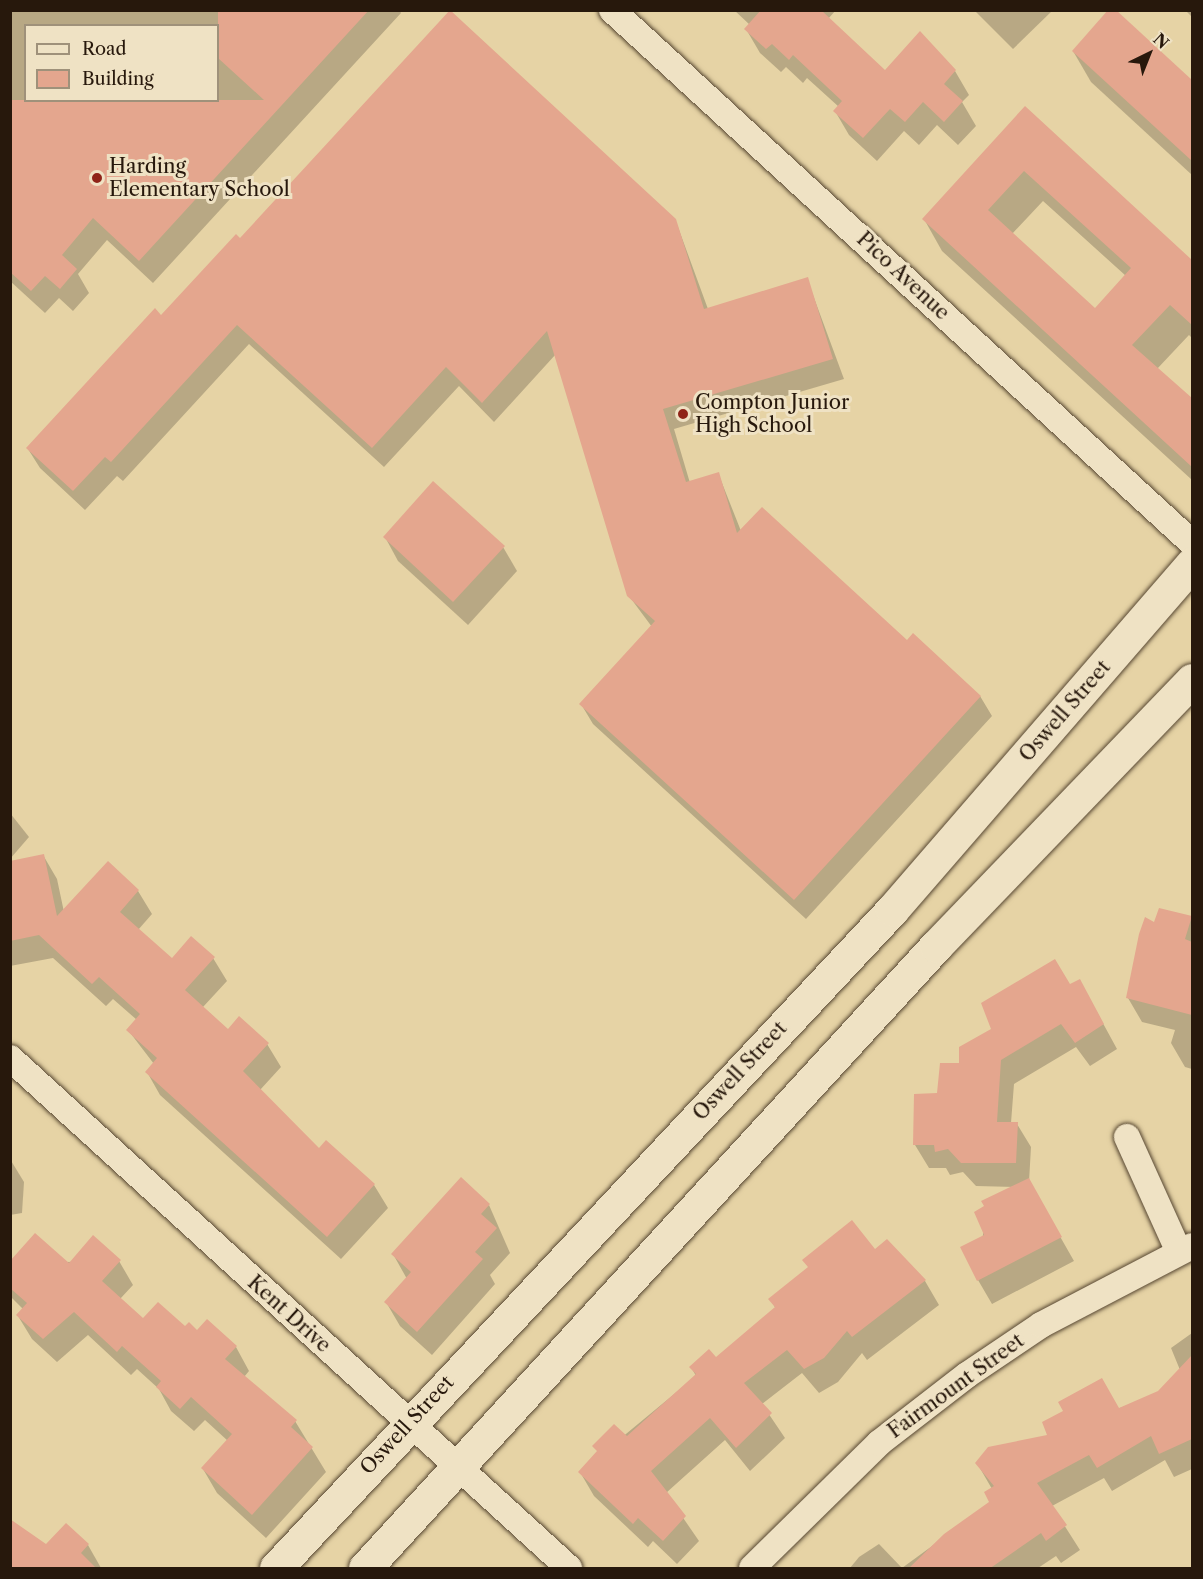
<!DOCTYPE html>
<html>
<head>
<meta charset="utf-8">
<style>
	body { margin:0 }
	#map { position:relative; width:1203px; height:1579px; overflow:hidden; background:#e6d3a5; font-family:"Libre Caslon Text",serif }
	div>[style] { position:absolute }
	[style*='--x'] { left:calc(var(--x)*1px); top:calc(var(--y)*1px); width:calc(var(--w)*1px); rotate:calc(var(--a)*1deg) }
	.shadow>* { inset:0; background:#0003 }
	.building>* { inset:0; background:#e4a68e }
	.roads { filter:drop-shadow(0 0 2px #574732) drop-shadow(0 0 2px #574732) }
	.minor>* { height:26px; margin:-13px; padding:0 13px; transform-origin:13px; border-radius:13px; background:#efe2c4 }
	.secondary>* { height:33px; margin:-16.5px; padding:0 16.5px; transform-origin:16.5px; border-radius:16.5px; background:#efe2c4 }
	.dots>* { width:16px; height:16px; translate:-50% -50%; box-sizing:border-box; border:3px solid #efe2c4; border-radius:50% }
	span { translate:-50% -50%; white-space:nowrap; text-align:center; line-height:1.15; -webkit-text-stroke:6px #efe2c4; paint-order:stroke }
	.poi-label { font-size:20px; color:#27180c }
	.left { translate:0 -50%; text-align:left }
	.street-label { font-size:20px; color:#27180c }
	.frame { position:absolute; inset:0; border:12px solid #27180c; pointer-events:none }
	.legend { position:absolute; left:24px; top:24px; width:195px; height:78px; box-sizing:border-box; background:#efe2c4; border:2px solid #9f917a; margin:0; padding:8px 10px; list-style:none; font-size:18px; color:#27180c }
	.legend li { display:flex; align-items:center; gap:12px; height:30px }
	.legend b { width:30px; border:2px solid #9f917a }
	.north { position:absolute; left:1119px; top:24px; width:60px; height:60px; -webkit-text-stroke:4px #efe2c4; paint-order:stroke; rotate:43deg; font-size:16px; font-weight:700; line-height:24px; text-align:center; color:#27180c }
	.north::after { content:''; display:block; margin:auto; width:21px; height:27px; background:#27180c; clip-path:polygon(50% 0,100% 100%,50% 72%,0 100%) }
</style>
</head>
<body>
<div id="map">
	<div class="shadow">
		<div style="clip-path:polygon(evenodd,10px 10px,399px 10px,401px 13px,153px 283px,107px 240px,78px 274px,89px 293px,73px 311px,59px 298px,45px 313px,10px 281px,10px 10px,26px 26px,218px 26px,218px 100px,26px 100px,26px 26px)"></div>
		<div style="clip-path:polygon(734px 10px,836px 10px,828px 19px,885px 72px,955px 71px,969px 95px,962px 102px,976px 126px,958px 145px,937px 125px,919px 145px,904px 131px,877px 161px,849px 135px,835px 111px,839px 107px,807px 78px,803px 83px,786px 67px,781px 72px,760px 53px,746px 29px,750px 25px)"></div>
		<div style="clip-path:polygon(974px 10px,1053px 10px,1013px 49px)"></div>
		<div style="clip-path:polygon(1114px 10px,1192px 82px,1192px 175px,1091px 82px,1073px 51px)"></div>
		<div style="clip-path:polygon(1185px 10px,1192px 10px,1192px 17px)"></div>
		<div style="clip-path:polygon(evenodd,1026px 108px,1192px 262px,1192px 338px,1189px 335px,1157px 369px,1192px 400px,1192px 480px,942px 251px,924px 219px,1026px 108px,1043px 201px,1126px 276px,1095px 310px,1012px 234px,1043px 201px)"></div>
		<div style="clip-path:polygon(675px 219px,708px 309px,807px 279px,844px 379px,674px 429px,690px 483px,718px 473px,741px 531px,907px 642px,980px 696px,992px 716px,806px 919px,593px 724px,581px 704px,652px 627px,629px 596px,556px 354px,494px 422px,459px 386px,384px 467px,249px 344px,123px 481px,117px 476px,85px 510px,40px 468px,28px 449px,240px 240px)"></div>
		<div style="clip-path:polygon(385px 537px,503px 547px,517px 571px,468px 625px,398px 561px)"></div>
		<div style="clip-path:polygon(10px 813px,29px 837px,10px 859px)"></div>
		<div style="clip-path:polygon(43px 855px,57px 879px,64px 912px,108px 863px,138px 891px,152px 914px,138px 930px,172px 960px,213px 958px,227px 981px,203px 1007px,229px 1031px,267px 1044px,281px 1067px,260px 1090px,319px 1150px,374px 1185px,388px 1208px,341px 1259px,160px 1095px,147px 1072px,154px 1064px,128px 1030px,137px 1020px,113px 999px,106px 1006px,53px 958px,10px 966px,10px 862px)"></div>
		<div style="clip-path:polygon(1160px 909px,1192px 919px,1192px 1069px,1185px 1067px,1171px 1043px,1175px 1030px,1142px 1022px,1128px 998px)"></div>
		<div style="clip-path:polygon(1069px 986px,1093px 1005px,1117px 1049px,1090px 1066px,1076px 1047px,1014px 1084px,1011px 1123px,1017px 1124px,1031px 1147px,1029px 1182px,1074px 1261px,992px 1304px,978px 1280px,986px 1207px,1015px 1187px,976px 1186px,963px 1172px,950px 1175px,946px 1168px,929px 1168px,915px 1145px,938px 1094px,960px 1065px)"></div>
		<div style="clip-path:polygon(10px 1159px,24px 1182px,22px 1213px,10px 1215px)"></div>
		<div style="clip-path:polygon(489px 1205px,510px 1253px,490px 1275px,495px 1284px,432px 1355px,400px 1326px,386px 1302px,407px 1279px,393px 1254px)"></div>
		<div style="clip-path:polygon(887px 1241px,925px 1281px,939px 1305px,867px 1360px,862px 1353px,838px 1382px,819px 1393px,802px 1373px,762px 1404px,785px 1438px,750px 1471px,725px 1440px,666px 1493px,699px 1541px,677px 1564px,653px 1541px,648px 1547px,594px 1496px,580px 1472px,696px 1376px,691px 1367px,716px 1359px,776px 1309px,770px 1299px,809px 1268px,804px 1260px,875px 1251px)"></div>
		<div style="clip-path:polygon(119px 1261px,133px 1285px,120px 1299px,144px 1320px,236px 1347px,249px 1371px,244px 1377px,295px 1421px,326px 1472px,266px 1538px,217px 1493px,203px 1469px,228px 1441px,205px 1420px,194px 1431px,171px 1411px,159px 1389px,137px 1369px,131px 1375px,88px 1335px,57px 1362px,32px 1339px,18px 1316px,23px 1309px,10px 1296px,10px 1263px)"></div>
		<div style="clip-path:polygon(1192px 1333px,1192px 1469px,1174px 1477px,1165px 1460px,1112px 1491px,1104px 1478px,1052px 1506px,1080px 1550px,1061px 1563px,1056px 1556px,1038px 1568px,902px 1568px,991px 1503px,992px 1489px,977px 1463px,1159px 1393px,1180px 1370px,1171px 1348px)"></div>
		<div style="clip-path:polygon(879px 1544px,902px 1568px,850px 1568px,859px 1557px)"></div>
		<div style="clip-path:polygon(88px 1545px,101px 1568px,10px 1568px,47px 1546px)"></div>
	</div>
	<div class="building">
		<div style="clip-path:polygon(218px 10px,369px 10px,139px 261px,93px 218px,62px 255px,77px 269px,60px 289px,45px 276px,31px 291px,10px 272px,10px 100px,264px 100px,218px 58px)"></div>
		<div style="clip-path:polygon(450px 10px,676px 219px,704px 309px,808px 277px,833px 359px,663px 409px,686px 482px,719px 472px,737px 533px,762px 507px,907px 640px,913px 633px,981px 696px,794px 900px,579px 704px,655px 621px,627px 596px,547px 331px,482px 403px,446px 367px,372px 448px,237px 325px,111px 462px,105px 457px,73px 491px,26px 448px,155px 308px,161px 315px,236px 234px,240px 238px)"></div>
		<div style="clip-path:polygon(761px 10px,821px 10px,885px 70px,920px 31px,956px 70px,944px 84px,963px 101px,944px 122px,923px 102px,905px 122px,890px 109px,863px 138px,833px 111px,842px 101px,793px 55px,789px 60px,772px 44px,766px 49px,744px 29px)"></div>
		<div style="clip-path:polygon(1108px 10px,1116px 10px,1192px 80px,1192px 161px,1072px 51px)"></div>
		<div style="clip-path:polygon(evenodd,1025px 106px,1192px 260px,1192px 325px,1170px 305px,1132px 345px,1192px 398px,1192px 467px,922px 219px,1025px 106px,1024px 171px,1131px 268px,1095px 308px,988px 210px,1024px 171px)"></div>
		<div style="clip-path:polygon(433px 481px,505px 546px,453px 602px,383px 537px)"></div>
		<div style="clip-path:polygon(44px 854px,57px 916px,108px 861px,139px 890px,120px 912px,172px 958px,191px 936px,215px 957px,185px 990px,228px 1029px,239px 1016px,269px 1043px,243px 1071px,319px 1148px,326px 1140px,375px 1184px,327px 1237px,145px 1072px,157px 1058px,126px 1030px,140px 1014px,99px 977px,92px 984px,39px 935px,10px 941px,10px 861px)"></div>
		<div style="clip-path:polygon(1159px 908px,1192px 916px,1185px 939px,1192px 942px,1192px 1015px,1126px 998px,1139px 934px,1145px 917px,1154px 922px)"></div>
		<div style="clip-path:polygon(1055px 959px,1070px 984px,1080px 979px,1104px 1024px,1075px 1043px,1061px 1024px,1001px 1060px,997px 1122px,1018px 1122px,1016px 1163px,961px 1163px,948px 1149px,935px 1152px,934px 1145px,913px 1145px,914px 1094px,937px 1093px,940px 1063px,959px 1063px,959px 1047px,991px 1029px,981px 1003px)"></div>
		<div style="clip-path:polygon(461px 1177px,490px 1204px,481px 1214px,497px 1228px,475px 1252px,483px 1259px,417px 1332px,384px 1302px,411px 1272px,391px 1254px)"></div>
		<div style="clip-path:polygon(1029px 1178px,1062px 1237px,977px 1281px,960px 1247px,984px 1235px,974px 1212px,984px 1206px,981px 1201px)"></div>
		<div style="clip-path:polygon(852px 1220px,875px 1249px,887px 1239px,926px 1280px,852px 1337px,847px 1331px,824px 1358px,804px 1369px,787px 1350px,744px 1383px,772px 1413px,736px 1448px,710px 1418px,651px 1471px,686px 1516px,663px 1541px,638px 1518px,633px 1524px,578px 1472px,597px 1451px,592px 1446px,614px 1424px,627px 1436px,696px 1374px,689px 1367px,709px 1349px,716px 1357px,775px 1307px,768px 1299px,808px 1267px,802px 1260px)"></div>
		<div style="clip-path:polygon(35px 1233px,69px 1263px,93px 1235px,121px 1260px,102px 1281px,143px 1318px,158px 1302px,185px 1326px,189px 1322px,197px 1330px,207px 1319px,237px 1346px,225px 1359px,297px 1420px,291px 1427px,313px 1447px,252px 1515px,201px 1468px,232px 1434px,191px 1397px,180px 1409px,156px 1387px,161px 1381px,122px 1346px,117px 1352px,74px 1312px,43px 1339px,16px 1315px,27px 1303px,10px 1288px,10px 1261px)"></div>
		<div style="clip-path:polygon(1192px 1355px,1192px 1439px,1159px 1454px,1151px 1436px,1097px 1468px,1089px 1455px,1037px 1483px,1067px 1525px,1046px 1541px,1041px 1533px,989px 1569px,908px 1569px,944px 1534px,989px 1502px,984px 1492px,994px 1486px,975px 1463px,988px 1447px,1047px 1435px,1042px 1422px,1063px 1411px,1058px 1402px,1102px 1378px,1119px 1408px,1158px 1391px)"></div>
		<div style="clip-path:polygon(10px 1519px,46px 1544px,66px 1523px,89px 1544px,81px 1553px,97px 1569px,10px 1569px)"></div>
	</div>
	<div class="roads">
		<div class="minor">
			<div style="--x:612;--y:10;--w:788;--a:42.58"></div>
			<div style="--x:10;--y:1058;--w:757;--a:42.38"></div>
			<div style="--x:1127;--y:1137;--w:126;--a:65.7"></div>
			<div style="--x:752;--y:1568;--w:178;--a:-44.5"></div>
			<div style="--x:879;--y:1443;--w:111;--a:-37.7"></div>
			<div style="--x:967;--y:1375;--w:89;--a:-34"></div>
			<div style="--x:1041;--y:1325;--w:170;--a:-27.6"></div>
		</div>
		<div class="secondary">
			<div style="--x:276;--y:1568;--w:901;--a:-46.89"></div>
			<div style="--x:892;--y:910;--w:458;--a:-49.1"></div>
			<div style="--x:365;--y:1568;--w:844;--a:-47.45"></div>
			<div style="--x:936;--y:946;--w:369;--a:-46.1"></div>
		</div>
	</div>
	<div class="dots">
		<div style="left:97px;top:178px;background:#8f2418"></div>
		<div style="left:683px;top:414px;background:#8f2418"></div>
	</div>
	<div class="poi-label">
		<span class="left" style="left:109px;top:178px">Harding<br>Elementary School</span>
		<span class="left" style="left:695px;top:414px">Compton Junior<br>High School</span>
	</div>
	<div class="street-label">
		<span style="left:903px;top:276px;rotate:43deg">Pico Avenue</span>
		<span style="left:1065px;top:711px;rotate:-49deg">Oswell Street</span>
		<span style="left:740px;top:1071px;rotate:-47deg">Oswell Street</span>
		<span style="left:289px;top:1314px;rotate:42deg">Kent Drive</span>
		<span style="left:956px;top:1386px;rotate:-36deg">Fairmount Street</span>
		<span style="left:407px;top:1425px;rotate:-47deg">Oswell Street</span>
	</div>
	<div class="frame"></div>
	<ul class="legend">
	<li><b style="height:8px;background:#efe2c4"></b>Road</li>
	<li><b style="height:16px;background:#e4a68e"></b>Building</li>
	</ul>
	<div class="north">N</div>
</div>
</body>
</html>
